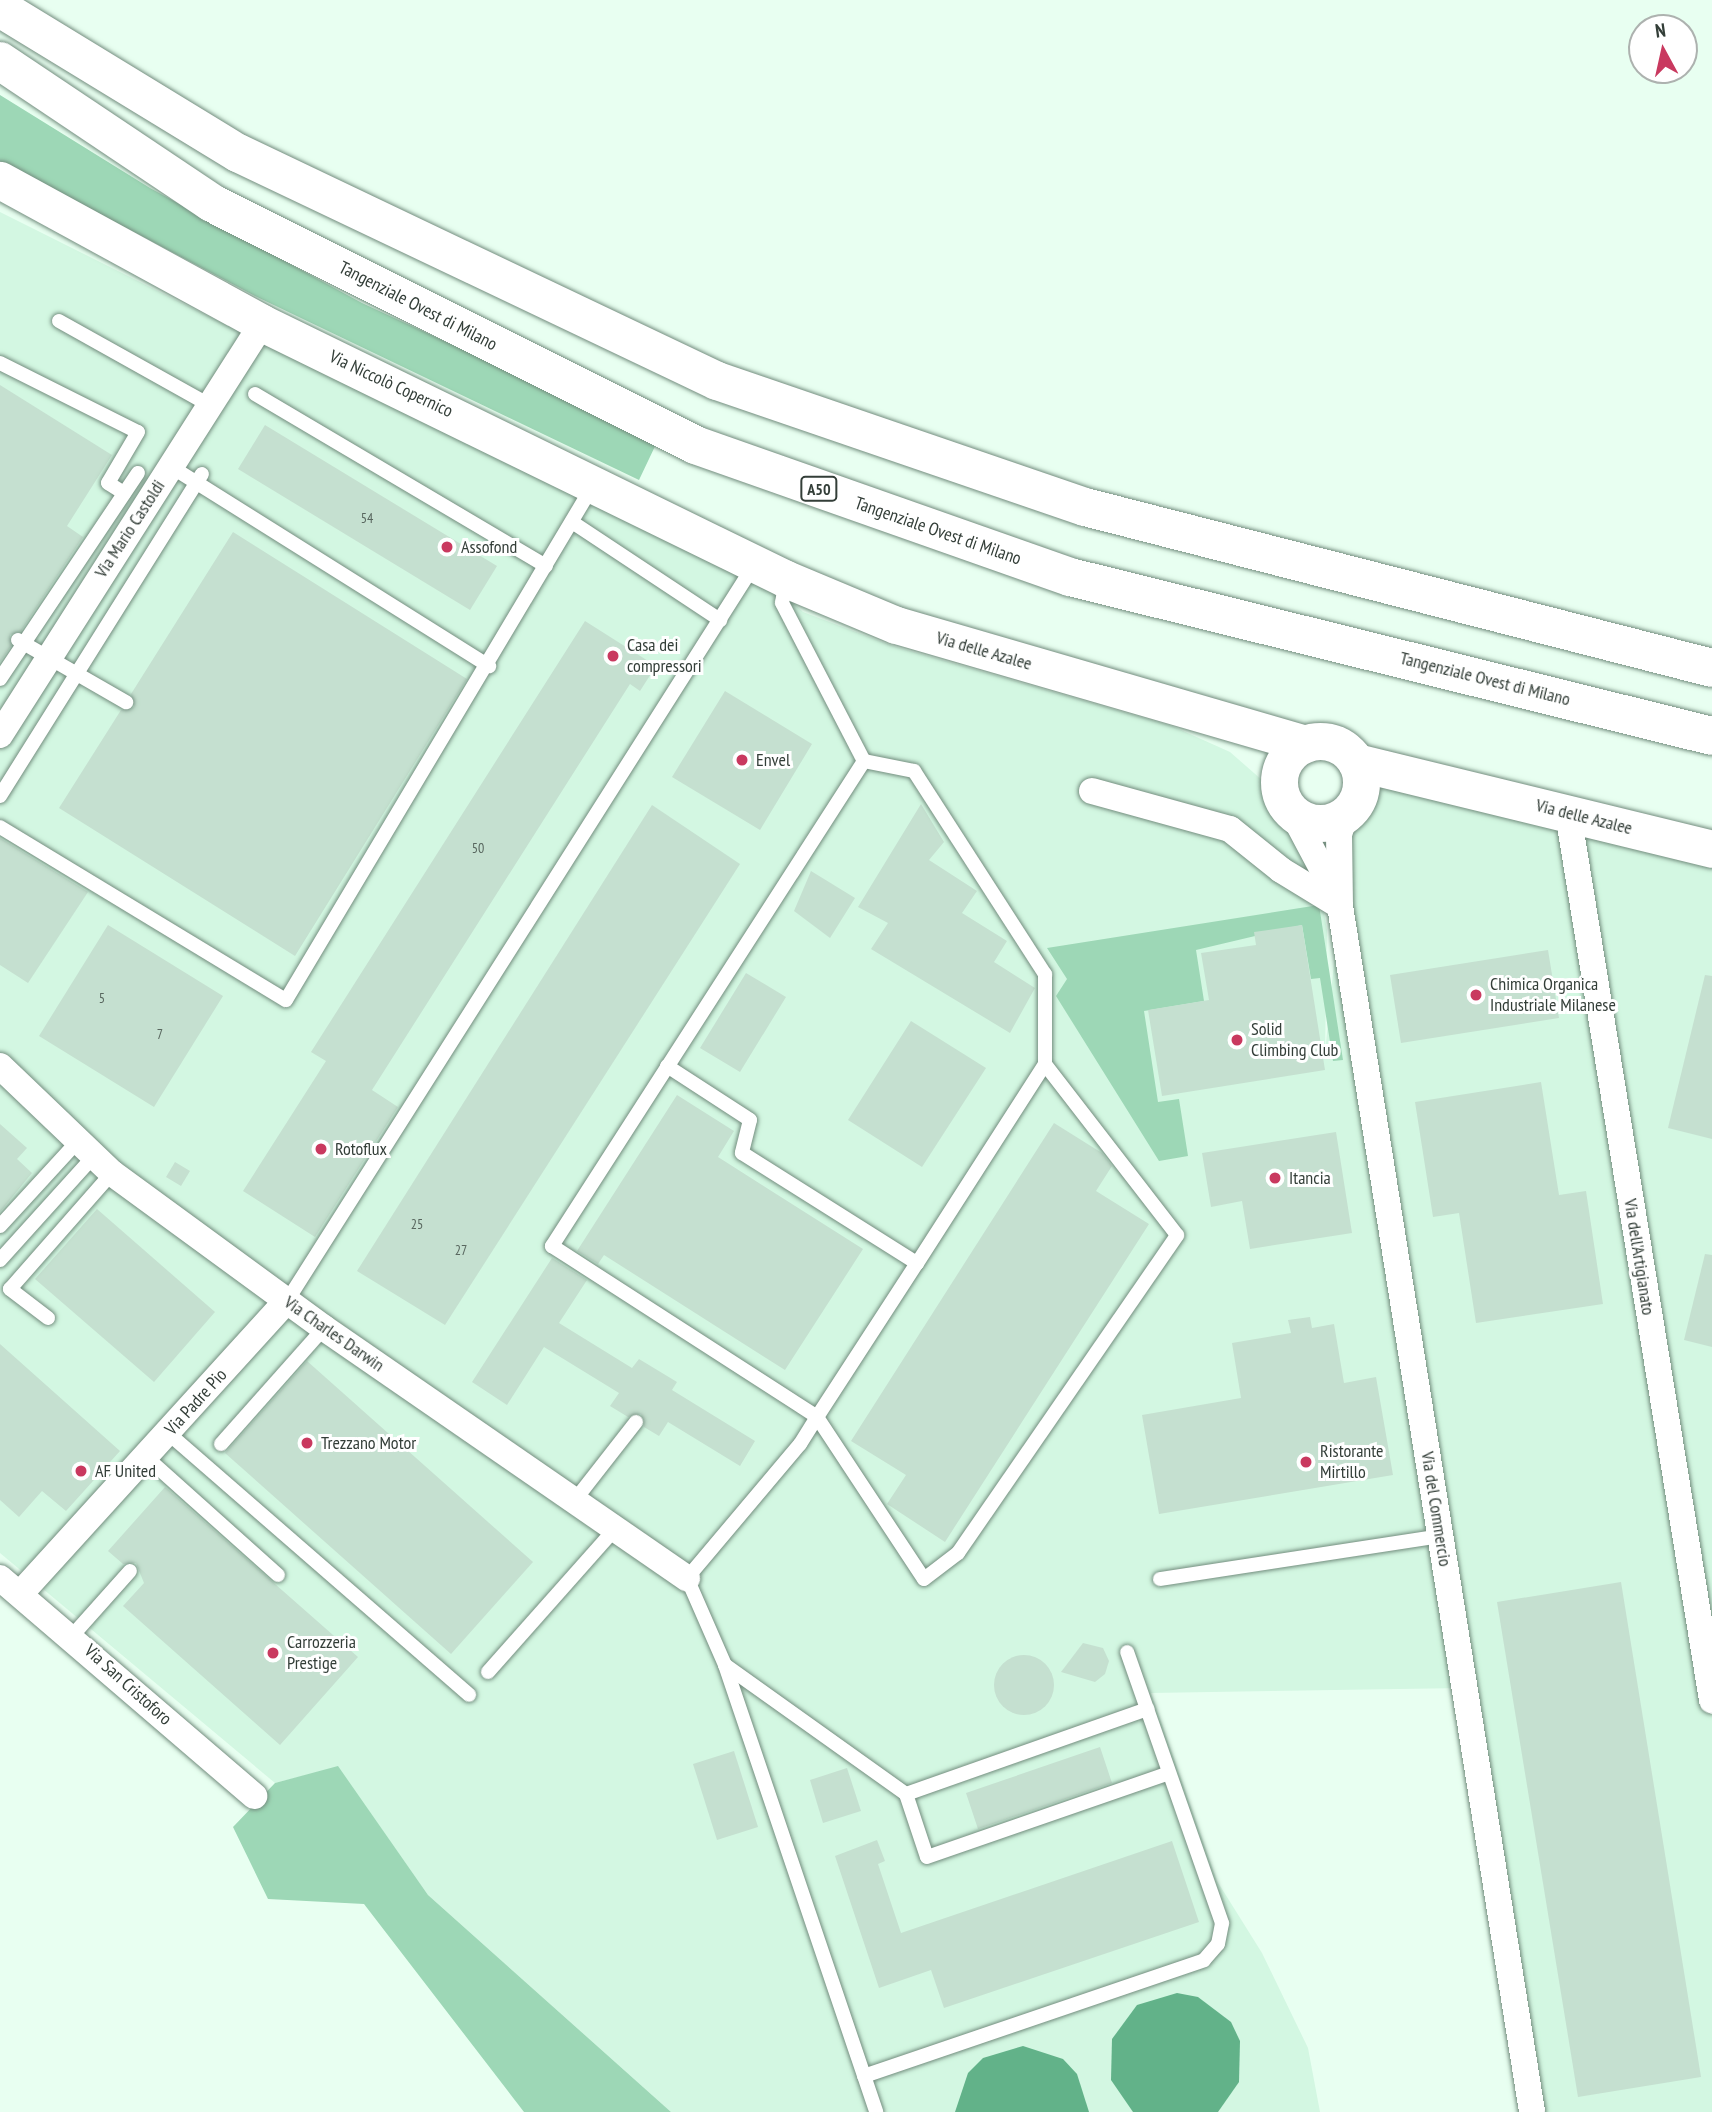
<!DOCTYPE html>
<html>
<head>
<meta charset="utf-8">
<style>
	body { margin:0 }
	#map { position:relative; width:1712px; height:2112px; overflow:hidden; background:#e8fff1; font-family:"PT Sans Narrow",sans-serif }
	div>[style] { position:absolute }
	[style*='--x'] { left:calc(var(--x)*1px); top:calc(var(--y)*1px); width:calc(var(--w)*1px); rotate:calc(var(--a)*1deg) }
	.built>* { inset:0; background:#d3f7e2 }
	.green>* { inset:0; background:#9dd7b6 }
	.water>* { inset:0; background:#62b289 }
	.building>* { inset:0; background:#c5e0d0 }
	.round { border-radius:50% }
	.roads { filter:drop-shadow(0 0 2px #738d7e) drop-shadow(0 0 2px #738d7e) }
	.lane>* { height:14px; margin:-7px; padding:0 7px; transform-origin:7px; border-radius:7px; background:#fff }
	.street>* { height:26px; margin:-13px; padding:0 13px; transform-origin:13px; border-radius:13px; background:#fff }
	.secondary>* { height:37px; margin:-18.5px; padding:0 18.5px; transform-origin:18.5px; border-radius:18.5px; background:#fff }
	.secondary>.ring { margin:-18.5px; padding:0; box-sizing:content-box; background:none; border:37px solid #fff; border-radius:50% }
	.highway>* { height:38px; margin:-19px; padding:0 19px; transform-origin:19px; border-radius:19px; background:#fff }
	.dots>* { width:19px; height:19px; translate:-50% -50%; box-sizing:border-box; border:4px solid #fff; border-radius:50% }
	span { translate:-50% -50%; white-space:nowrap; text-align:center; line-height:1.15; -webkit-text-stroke:6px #fff; paint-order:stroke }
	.number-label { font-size:14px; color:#58665e }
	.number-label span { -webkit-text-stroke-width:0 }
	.shield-label span { padding:2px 5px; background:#fff; border:2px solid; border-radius:5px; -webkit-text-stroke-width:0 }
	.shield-label { font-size:16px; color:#333e38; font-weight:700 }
	.street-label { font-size:18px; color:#333e38 }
	.poi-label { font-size:18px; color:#333e38 }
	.left { translate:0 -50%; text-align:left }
	.north { position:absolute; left:1628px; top:14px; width:70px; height:70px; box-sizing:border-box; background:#fff; border:2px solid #adb2af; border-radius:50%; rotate:352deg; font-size:19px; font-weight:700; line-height:28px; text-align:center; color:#333e38 }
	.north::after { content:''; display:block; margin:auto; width:24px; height:32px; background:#c9395f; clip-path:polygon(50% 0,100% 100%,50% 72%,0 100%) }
</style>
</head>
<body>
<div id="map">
	<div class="built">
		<div style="clip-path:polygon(0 212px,302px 363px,784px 594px,803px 612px,893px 646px,1172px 726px,1230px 752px,1262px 780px,1284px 826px,1316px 868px,1327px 930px,1325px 1053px,1346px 843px,1360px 794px,1423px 776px,1712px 849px,1712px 2112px,1532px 2112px,1464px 1688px,1151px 1693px,1217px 1881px,1262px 1953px,1308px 2048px,1320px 2112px,671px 2112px,428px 1895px,338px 1767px,275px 1783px,0 1553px)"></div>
	</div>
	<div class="green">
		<div style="clip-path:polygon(0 95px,150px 188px,362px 303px,658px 440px,639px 480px,255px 296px,0 161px)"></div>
		<div style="clip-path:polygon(1319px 905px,1343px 1060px,1333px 1061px,1320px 978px,1311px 979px,1302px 925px,1196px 950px,1204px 1001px,1144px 1011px,1158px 1102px,1179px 1099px,1188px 1156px,1159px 1161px,1056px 996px,1067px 979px,1047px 948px)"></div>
		<div style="clip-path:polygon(338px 1766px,428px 1895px,671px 2112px,524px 2112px,364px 1904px,268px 1899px,233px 1827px,275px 1783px)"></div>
	</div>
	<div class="water">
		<div style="clip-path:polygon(1177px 1993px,1198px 1997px,1231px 2022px,1240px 2041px,1239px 2082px,1218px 2112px,1133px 2112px,1111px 2080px,1112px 2039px,1137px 2005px)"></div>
		<div style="clip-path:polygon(1023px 2046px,1063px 2059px,1077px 2074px,1089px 2112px,955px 2112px,968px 2073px,983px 2058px)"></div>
	</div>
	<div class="building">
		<div style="clip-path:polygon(0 385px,112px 455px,67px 526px,83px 537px,21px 631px,10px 635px,11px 646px,0 662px)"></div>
		<div style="clip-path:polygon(265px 425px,497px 566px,470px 610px,238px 469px)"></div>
		<div style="clip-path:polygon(233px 532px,467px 679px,295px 956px,59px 808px,121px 710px,134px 707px,131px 694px)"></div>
		<div style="clip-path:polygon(585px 621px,656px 666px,640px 691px,630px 684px,372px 1090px,398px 1107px,315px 1237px,243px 1191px,326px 1061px,311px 1052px)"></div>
		<div style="clip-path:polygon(725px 691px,812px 744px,760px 830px,672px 777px)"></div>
		<div style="clip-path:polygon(921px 804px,944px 842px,929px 860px,977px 891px,962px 913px,1007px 941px,994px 962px,1035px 988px,1010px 1033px,871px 949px,888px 923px,858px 907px)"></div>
		<div style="clip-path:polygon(652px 805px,740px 864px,445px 1325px,357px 1271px)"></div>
		<div style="clip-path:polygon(0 838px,88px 892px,28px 983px,0 965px)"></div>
		<div style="clip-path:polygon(811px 871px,855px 898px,830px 938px,794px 911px)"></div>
		<div style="clip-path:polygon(108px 925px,223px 996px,154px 1107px,39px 1036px)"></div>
		<div style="clip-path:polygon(1302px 925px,1325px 1070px,1162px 1096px,1148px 1010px,1209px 1000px,1201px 953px,1256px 945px,1254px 932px)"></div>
		<div style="clip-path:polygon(1548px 950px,1559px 1018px,1401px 1043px,1390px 975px)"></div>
		<div style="clip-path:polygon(746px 973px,786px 997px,740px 1072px,700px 1048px)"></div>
		<div style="clip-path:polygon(1705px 975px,1712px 976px,1712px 1139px,1668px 1128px)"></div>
		<div style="clip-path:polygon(911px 1021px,986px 1068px,922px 1167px,848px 1120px)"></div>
		<div style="clip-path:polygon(1541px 1082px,1559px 1195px,1586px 1191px,1603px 1304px,1476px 1323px,1459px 1213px,1433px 1217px,1415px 1102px)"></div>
		<div style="clip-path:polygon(677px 1095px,734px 1131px,718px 1157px,863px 1249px,785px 1370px,604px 1255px,598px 1264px,577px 1251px)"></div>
		<div style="clip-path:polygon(1054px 1123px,1102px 1153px,1112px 1166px,1096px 1191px,1149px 1224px,945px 1542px,887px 1504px,906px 1475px,851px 1441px)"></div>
		<div style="clip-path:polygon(0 1124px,27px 1148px,17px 1159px,32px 1173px,0 1212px)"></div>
		<div style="clip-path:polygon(1336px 1132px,1352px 1233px,1250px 1249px,1242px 1201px,1211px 1207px,1202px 1153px)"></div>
		<div style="clip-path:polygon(175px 1162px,190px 1171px,181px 1186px,166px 1177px)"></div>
		<div style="clip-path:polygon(97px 1209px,215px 1312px,154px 1382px,35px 1279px)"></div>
		<div style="clip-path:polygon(1705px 1254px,1712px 1255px,1712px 1347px,1684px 1340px)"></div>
		<div style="clip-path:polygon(552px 1258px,587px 1280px,559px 1323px,632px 1368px,639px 1359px,677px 1382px,672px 1390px,755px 1441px,740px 1466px,668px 1422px,659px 1436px,644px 1427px,641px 1414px,628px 1417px,610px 1406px,619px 1393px,544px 1347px,507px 1405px,472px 1382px)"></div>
		<div style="clip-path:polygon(1310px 1317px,1312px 1328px,1334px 1324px,1344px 1383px,1376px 1377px,1393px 1475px,1159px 1514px,1142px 1415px,1241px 1398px,1232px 1343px,1291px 1333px,1288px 1320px)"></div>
		<div style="clip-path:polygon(0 1344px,120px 1451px,66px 1511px,42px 1491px,19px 1517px,0 1500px)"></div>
		<div style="clip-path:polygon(307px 1361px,533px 1562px,451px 1654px,225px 1453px)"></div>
		<div style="clip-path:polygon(165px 1487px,358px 1657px,280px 1745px,123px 1606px,144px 1583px,136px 1563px,123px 1564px,108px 1551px)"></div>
		<div style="clip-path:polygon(1621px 1582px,1701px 2077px,1578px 2097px,1497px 1602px)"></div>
		<div style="clip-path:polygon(1083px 1643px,1103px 1648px,1109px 1661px,1105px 1674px,1095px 1682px,1061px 1672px)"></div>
		<div class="round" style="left:994px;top:1655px;width:60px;height:60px"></div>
		<div style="clip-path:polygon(1100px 1747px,1112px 1783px,978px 1829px,966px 1793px)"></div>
		<div style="clip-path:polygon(734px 1751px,758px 1827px,717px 1840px,693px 1764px)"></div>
		<div style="clip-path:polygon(847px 1768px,861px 1811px,823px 1823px,810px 1780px)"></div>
		<div style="clip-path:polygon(877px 1840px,885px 1861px,878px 1864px,901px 1933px,1172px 1841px,1199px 1922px,944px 2008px,931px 1970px,879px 1988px,835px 1856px)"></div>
	</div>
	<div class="roads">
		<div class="lane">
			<div style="--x:59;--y:321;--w:172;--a:29.2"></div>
			<div style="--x:0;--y:363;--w:154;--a:26.6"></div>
			<div style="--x:138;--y:432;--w:59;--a:120.5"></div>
			<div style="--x:108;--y:483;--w:19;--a:32"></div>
			<div style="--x:255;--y:394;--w:338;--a:30.6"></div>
			<div style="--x:170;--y:466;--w:377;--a:32.1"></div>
			<div style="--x:572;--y:522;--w:178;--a:33.5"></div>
			<div style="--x:786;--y:580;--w:23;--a:100"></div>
			<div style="--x:782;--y:603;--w:178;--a:62.6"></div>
			<div style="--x:864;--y:761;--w:577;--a:122.75"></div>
			<div style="--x:552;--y:1246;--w:315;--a:32.8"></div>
			<div style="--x:817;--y:1417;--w:194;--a:56.6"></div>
			<div style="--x:924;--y:1579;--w:43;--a:-37.4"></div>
			<div style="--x:958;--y:1553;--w:386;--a:-55.4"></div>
			<div style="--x:1177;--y:1235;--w:216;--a:-127.7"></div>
			<div style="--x:1045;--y:1064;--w:237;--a:122.7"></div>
			<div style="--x:917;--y:1263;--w:184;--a:123"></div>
			<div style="--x:817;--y:1417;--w:32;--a:122"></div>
			<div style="--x:800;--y:1444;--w:175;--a:130.1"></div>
			<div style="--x:687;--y:1578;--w:95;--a:66.4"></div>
			<div style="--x:725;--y:1665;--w:472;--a:71.3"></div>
			<div style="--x:18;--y:640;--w:125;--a:29.9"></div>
			<div style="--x:0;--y:679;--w:248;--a:-56.2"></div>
			<div style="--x:864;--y:761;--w:51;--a:11.3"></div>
			<div style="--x:914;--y:771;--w:242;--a:57.2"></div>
			<div style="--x:1045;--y:974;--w:90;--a:90"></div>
			<div style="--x:0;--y:796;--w:380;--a:-57.9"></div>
			<div style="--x:0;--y:827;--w:334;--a:31.2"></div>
			<div style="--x:286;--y:1000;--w:597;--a:-59.18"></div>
			<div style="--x:667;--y:1066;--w:99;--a:33"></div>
			<div style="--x:750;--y:1120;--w:34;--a:104"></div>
			<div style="--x:742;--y:1153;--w:207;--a:32.2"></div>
			<div style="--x:0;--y:1226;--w:115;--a:-47.5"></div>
			<div style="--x:0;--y:1260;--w:140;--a:-47.9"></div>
			<div style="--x:287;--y:1301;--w:872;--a:-57.6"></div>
			<div style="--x:48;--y:1318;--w:48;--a:-142.7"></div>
			<div style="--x:10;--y:1289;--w:154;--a:-48.7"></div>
			<div style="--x:168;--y:1433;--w:399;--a:41"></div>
			<div style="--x:221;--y:1444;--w:155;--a:-48.4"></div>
			<div style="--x:146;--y:1457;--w:177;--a:41.8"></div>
			<div style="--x:575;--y:1500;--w:99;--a:-52"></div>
			<div style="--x:1160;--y:1579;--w:283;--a:-8.7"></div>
			<div style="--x:72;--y:1636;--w:87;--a:-48.3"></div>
			<div style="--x:725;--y:1665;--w:222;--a:35.5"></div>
			<div style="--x:906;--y:1794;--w:256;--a:-19.4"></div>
			<div style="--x:488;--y:1672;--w:193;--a:-48.4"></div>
			<div style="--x:906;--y:1794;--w:66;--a:71.6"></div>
			<div style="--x:927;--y:1857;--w:256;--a:-19.1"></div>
			<div style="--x:864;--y:2076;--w:359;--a:-18.8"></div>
			<div style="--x:1204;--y:1960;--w:21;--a:-49"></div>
			<div style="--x:1218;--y:1944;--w:21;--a:-79"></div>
			<div style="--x:1222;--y:1923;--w:287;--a:-109.3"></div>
		</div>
		<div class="street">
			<div style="--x:0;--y:735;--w:488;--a:-57.5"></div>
			<div style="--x:1092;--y:791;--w:143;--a:15.4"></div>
			<div style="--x:1230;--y:829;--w:65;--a:38.8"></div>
			<div style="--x:1281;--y:870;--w:69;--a:31.4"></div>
			<div style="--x:1568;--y:813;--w:899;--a:80.78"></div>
			<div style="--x:1293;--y:814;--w:87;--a:62"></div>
			<div style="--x:1345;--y:816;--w:19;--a:108"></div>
			<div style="--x:1339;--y:834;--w:72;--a:89.2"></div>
			<div style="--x:1340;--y:906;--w:1221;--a:80.95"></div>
			<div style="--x:0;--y:1066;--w:155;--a:43.7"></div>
			<div style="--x:112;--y:1173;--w:263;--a:36.2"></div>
			<div style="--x:324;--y:1328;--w:441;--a:34.6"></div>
			<div style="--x:0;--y:1578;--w:335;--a:40.6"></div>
			<div style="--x:20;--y:1594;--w:396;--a:-47.7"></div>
		</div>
		<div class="secondary">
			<div style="--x:0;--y:180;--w:298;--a:28.6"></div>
			<div style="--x:262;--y:323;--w:583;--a:26.04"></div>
			<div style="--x:786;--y:579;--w:119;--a:22.7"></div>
			<div style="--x:896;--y:625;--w:426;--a:16.2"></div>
			<div class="ring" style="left:1279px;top:741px;width:45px;height:45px"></div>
			<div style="--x:1356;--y:762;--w:366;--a:13.7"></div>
		</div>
		<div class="highway">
			<div style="--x:0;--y:8;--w:279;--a:31.4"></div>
			<div style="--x:238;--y:153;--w:530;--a:25.45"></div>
			<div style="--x:717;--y:381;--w:389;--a:18.9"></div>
			<div style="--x:1085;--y:507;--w:647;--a:14.4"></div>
			<div style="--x:0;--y:61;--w:255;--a:33.8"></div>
			<div style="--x:212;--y:203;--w:540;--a:26.61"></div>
			<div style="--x:695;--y:445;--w:398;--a:19.4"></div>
			<div style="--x:1070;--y:577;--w:661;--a:13.91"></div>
		</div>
	</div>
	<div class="dots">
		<div style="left:447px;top:547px;background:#c9395f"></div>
		<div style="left:613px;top:656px;background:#c9395f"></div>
		<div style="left:742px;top:760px;background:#c9395f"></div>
		<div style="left:1476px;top:995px;background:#c9395f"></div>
		<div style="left:1237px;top:1040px;background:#c9395f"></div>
		<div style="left:321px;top:1149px;background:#c9395f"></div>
		<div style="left:1275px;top:1178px;background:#c9395f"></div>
		<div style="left:307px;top:1443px;background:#c9395f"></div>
		<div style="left:1306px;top:1462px;background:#c9395f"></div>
		<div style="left:81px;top:1471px;background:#c9395f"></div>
		<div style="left:273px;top:1653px;background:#c9395f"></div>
	</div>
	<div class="number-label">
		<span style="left:367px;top:518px">54</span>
		<span style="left:478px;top:848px">50</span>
		<span style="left:102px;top:998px">5</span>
		<span style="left:160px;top:1034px">7</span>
		<span style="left:417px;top:1224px">25</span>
		<span style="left:461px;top:1250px">27</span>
	</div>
	<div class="shield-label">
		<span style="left:819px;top:489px">A50</span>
	</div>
	<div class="street-label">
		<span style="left:418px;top:306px;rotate:27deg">Tangenziale Ovest di Milano</span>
		<span style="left:391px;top:384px;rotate:25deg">Via Niccolò Copernico</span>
		<span style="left:130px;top:529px;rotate:-57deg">Via Mario Castoldi</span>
		<span style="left:938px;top:531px;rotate:19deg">Tangenziale Ovest di Milano</span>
		<span style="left:984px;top:651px;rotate:16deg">Via delle Azalee</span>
		<span style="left:1485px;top:679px;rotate:14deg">Tangenziale Ovest di Milano</span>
		<span style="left:1584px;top:817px;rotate:14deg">Via delle Azalee</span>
		<span style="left:1639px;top:1257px;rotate:81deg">Via dell'Artigianato</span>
		<span style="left:334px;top:1334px;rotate:35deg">Via Charles Darwin</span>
		<span style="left:196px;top:1402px;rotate:-48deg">Via Padre Pio</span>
		<span style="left:1436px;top:1509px;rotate:81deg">Via del Commercio</span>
		<span style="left:128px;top:1685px;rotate:42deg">Via San Cristoforo</span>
	</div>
	<div class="poi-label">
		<span class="left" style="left:461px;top:547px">Assofond</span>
		<span class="left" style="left:627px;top:656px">Casa dei<br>compressori</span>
		<span class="left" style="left:756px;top:760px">Envel</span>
		<span class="left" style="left:1490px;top:995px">Chimica Organica<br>Industriale Milanese</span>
		<span class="left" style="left:1251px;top:1040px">Solid<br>Climbing Club</span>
		<span class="left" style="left:335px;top:1149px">Rotoflux</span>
		<span class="left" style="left:1289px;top:1178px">Itancia</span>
		<span class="left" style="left:321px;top:1443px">Trezzano Motor</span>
		<span class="left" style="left:1320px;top:1462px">Ristorante<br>Mirtillo</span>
		<span class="left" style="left:95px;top:1471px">AF United</span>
		<span class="left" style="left:287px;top:1653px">Carrozzeria<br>Prestige</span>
	</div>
	<div class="north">N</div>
</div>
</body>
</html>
